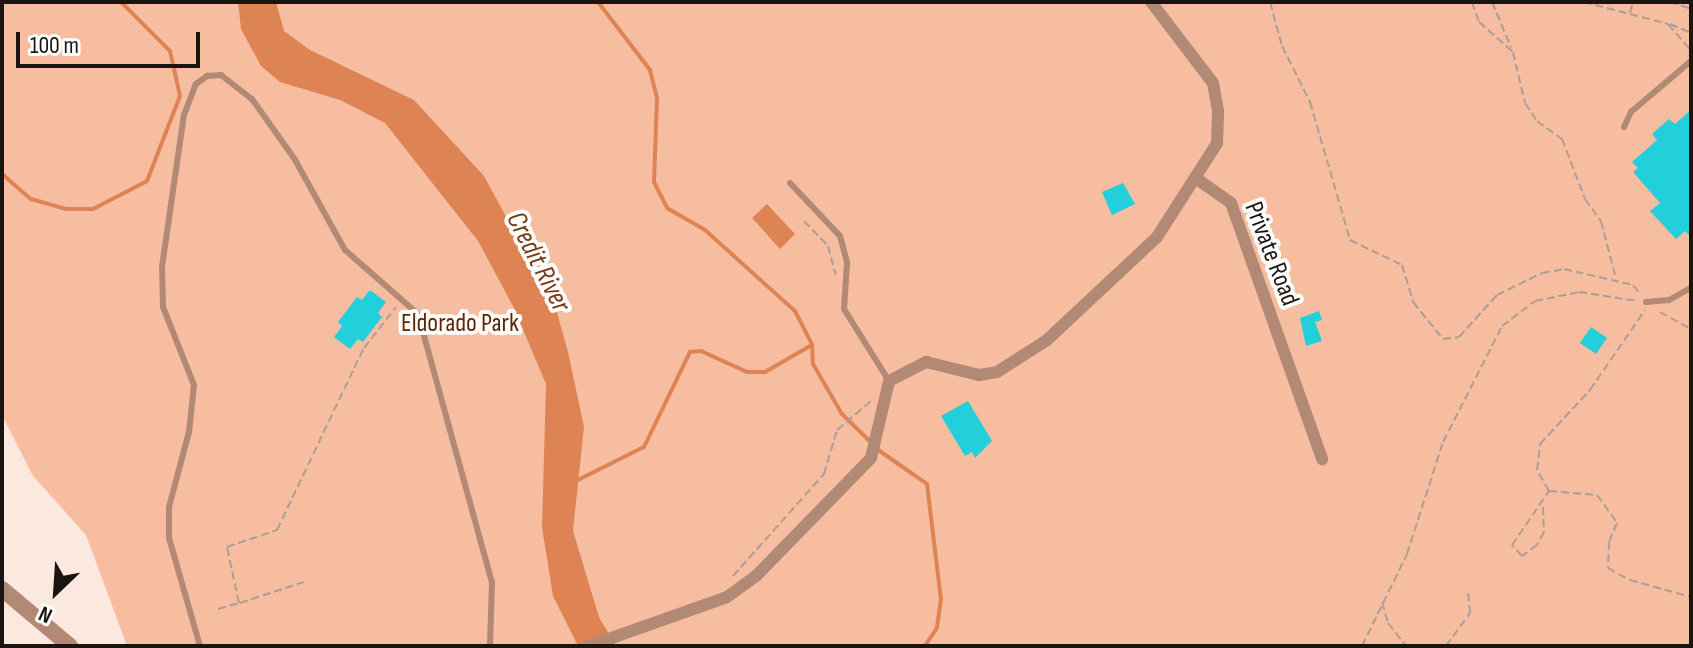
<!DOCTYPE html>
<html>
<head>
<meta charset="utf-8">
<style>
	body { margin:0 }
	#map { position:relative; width:1693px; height:648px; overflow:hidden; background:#fbe8df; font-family:"Sofia Sans Condensed",sans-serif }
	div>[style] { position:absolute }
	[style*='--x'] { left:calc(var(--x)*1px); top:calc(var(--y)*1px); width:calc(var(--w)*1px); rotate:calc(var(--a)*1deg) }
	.green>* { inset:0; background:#f6bda1 }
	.water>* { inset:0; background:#de8454 }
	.stream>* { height:4px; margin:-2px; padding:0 2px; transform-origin:2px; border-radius:2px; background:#de8454 }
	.building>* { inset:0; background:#23cfdb }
	.path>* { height:2px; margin-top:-1px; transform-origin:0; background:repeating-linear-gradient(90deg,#ac9e97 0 8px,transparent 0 12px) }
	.service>* { height:6px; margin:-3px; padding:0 3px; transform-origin:3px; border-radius:3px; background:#b18975 }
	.minor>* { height:12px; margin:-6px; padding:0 6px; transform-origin:6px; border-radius:6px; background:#b18975 }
	.tertiary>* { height:16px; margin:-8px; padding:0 8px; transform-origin:8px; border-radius:8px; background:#b18975 }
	span { translate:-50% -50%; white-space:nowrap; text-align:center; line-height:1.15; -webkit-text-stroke:8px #fff; paint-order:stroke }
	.street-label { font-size:26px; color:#1b1511 }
	.park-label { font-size:26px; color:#5f2600 }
	.water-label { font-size:28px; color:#763b19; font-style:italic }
	.frame { position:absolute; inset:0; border:4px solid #1b1511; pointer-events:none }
	.north { position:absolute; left:16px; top:552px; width:80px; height:80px; -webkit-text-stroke:6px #fff; paint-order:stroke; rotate:205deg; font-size:22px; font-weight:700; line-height:32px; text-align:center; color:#1b1511 }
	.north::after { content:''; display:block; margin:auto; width:28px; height:36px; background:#1b1511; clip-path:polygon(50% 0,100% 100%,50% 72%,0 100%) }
	.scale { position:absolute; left:16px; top:32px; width:184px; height:36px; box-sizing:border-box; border:4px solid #1b1511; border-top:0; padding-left:10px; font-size:24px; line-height:28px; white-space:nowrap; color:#1b1511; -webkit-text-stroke:6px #fff; paint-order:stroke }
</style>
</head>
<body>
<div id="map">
	<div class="green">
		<div style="clip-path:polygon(2px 2px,1691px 2px,1691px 646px,127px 646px,86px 535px,33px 476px,2px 415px)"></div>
	</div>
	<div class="water">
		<div style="clip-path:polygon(238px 2px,276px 2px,284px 31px,310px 50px,414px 100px,484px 176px,556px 309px,568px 352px,584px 427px,573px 531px,599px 617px,616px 646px,578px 646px,553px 596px,542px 527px,546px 384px,513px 306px,478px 241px,385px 123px,340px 100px,280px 82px,261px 66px,241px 29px)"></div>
		<div style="clip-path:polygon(767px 204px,795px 234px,780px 249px,752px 218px)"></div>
	</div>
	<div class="stream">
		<div style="--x:598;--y:2;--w:86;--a:52.6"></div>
		<div style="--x:650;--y:70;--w:30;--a:76"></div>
		<div style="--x:657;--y:99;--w:83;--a:92.1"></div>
		<div style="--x:654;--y:182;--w:29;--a:63"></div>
		<div style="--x:667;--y:208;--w:44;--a:30.1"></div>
		<div style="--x:705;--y:230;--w:121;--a:42"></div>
		<div style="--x:795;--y:311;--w:38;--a:63"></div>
		<div style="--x:812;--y:345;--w:19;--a:87"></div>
		<div style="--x:813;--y:364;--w:58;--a:59.9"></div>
		<div style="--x:842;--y:414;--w:54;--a:44.3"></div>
		<div style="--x:881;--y:452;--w:56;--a:34.8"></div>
		<div style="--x:927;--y:484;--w:116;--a:83.1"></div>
		<div style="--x:941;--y:599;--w:29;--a:98"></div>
		<div style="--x:937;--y:628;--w:22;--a:124"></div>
		<div style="--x:2;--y:174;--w:38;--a:41"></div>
		<div style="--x:31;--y:199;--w:37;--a:16"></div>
		<div style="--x:67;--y:209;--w:26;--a:0"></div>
		<div style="--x:93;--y:209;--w:61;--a:-27.4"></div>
		<div style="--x:147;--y:181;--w:91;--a:-68.8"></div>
		<div style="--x:180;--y:96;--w:46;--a:-102.5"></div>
		<div style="--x:170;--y:51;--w:69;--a:-135"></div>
		<div style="--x:570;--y:484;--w:83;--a:-26.6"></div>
		<div style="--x:644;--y:447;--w:106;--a:-64.2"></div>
		<div style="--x:690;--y:352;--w:11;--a:-5"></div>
		<div style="--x:701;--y:351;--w:51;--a:24.5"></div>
		<div style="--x:747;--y:372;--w:18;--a:0"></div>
		<div style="--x:765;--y:372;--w:54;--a:-29.9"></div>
	</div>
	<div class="building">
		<div style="clip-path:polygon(1691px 110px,1691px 237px,1685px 231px,1676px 239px,1650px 211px,1660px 203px,1633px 172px,1638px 168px,1632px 162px,1657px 140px,1652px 134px,1669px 119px,1675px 124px)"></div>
		<div style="clip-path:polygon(1123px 183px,1135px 204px,1112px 215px,1102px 192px)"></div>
		<div style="clip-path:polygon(370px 290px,386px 302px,378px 313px,382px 317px,363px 342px,358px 339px,350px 349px,334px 337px,342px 326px,338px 322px,357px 297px,362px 300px)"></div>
		<div style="clip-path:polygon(1319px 311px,1322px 320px,1315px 322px,1322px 341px,1306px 346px,1300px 318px)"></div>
		<div style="clip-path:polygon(1591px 327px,1607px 338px,1596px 354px,1580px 343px)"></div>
		<div style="clip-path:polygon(968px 401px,992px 441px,975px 458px,972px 452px,965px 456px,941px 416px)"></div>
	</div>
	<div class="path">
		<div style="--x:1270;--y:2;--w:46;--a:74.7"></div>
		<div style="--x:1282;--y:46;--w:63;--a:63.4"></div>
		<div style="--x:1310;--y:102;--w:144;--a:73.8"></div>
		<div style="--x:1350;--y:240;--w:58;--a:25.7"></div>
		<div style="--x:1402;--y:265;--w:39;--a:73"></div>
		<div style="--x:1413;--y:302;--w:48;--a:51"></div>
		<div style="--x:1443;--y:339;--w:16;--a:-7"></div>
		<div style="--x:1459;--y:337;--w:57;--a:-47.9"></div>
		<div style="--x:1497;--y:295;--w:50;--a:-26.1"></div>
		<div style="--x:1542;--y:273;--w:22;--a:-10"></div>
		<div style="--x:1564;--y:269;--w:71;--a:13.1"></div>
		<div style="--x:1633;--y:285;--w:11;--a:52"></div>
		<div style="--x:1472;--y:2;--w:21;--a:71"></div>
		<div style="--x:1479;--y:22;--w:45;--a:41.4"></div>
		<div style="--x:1513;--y:52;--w:52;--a:76.8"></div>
		<div style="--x:1525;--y:103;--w:22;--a:56"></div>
		<div style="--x:1537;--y:121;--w:31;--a:36"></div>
		<div style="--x:1562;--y:139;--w:64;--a:69"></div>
		<div style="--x:1585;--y:199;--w:27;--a:54"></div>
		<div style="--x:1601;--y:221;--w:60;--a:75.5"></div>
		<div style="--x:1492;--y:2;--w:49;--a:67.1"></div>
		<div style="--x:1584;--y:2;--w:87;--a:14.7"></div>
		<div style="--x:1668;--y:24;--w:35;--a:49"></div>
		<div style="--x:1670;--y:2;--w:22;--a:18"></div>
		<div style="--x:1630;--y:13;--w:11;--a:-75"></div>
		<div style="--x:1670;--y:24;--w:23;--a:23"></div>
		<div style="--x:804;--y:221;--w:35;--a:46"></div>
		<div style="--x:828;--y:246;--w:30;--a:75"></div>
		<div style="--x:1660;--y:312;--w:35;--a:29"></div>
		<div style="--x:1549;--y:491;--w:24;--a:-120"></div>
		<div style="--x:1537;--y:470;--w:26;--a:-83"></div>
		<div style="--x:1540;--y:444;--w:74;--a:-47.2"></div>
		<div style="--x:1590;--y:390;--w:97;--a:-55.5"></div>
		<div style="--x:1543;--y:507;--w:25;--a:88"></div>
		<div style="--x:1544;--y:532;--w:15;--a:118"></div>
		<div style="--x:1537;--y:545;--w:19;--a:144"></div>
		<div style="--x:1522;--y:556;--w:15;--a:-132"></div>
		<div style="--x:1512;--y:545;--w:65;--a:-55.6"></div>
		<div style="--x:1549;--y:491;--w:48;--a:4.8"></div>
		<div style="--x:1597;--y:495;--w:34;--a:54"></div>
		<div style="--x:1617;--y:523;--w:21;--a:113"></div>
		<div style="--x:1609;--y:542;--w:26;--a:92"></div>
		<div style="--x:1608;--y:568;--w:25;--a:29"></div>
		<div style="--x:1630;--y:580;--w:63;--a:15.6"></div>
		<div style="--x:733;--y:576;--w:137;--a:-48.3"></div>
		<div style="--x:824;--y:474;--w:46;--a:-73.5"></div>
		<div style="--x:837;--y:430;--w:45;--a:-40.5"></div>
		<div style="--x:1382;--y:602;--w:22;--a:74"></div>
		<div style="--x:1388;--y:623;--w:29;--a:52"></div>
		<div style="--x:240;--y:603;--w:67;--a:-18.2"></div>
		<div style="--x:218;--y:609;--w:22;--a:-16"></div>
		<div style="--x:239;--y:603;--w:57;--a:-102.1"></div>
		<div style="--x:227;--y:547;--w:53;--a:-18.8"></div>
		<div style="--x:277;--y:530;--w:202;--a:-64.5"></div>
		<div style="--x:364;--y:348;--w:52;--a:-52"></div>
		<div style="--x:1362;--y:646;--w:102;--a:-63.9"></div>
		<div style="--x:1407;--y:554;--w:118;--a:-72.2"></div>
		<div style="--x:1443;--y:442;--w:130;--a:-63"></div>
		<div style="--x:1502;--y:326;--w:41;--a:-37.1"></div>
		<div style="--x:1535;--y:301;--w:45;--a:-11.6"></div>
		<div style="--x:1579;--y:292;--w:59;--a:8.8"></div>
		<div style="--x:1446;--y:646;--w:41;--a:-54"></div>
		<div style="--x:1470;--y:613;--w:23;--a:-95"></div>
	</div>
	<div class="service">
		<div style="--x:1624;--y:127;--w:17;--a:-65"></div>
		<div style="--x:1631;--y:112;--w:79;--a:-40.4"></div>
		<div style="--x:790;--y:183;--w:73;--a:46.7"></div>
		<div style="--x:840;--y:236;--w:28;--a:75"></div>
		<div style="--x:847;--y:263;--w:46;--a:93.7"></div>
		<div style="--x:844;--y:309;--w:85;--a:58"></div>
		<div style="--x:1646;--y:302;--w:23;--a:-5"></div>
		<div style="--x:1669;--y:300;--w:25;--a:-29"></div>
		<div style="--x:200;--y:646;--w:112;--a:-106"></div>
		<div style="--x:169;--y:538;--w:31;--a:-90"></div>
		<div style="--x:169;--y:507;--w:78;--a:-75.1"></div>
		<div style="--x:189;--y:432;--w:47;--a:-83.9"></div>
		<div style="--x:194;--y:385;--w:84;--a:-111.7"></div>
		<div style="--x:163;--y:307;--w:40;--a:-91.4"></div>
		<div style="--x:162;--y:267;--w:154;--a:-81.8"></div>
		<div style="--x:184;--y:115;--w:33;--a:-69"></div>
		<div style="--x:196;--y:84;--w:14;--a:-36"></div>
		<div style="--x:207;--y:76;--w:14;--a:-4"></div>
		<div style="--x:221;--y:75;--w:39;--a:38"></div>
		<div style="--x:252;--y:99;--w:72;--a:54.6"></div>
		<div style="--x:294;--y:158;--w:105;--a:61"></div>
		<div style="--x:345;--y:250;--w:97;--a:41.2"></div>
		<div style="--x:418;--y:314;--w:278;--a:74.6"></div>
		<div style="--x:492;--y:582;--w:64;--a:91.8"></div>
	</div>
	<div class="minor">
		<div style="--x:1197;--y:179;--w:42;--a:35.2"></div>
		<div style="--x:1231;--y:203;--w:272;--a:70.4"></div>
		<div style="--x:589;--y:646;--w:146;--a:-19.5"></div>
		<div style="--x:727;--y:597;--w:36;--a:-36"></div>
		<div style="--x:756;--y:576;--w:165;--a:-45.7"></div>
		<div style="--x:871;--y:458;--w:79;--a:-76.8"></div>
		<div style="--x:889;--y:381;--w:42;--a:-27.2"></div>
		<div style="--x:926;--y:362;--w:55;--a:13.8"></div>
		<div style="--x:979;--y:375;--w:18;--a:-9"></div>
		<div style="--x:997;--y:372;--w:59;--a:-32.6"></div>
		<div style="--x:1047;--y:340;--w:151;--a:-43.1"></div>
		<div style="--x:1157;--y:237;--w:112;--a:-57.4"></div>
		<div style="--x:1217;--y:143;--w:32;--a:-88"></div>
		<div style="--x:1218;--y:111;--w:28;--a:-100"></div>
		<div style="--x:1213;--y:83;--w:102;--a:-127.4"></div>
	</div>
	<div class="tertiary">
		<div style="--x:2;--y:589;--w:89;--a:40"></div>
	</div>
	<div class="street-label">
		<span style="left:1271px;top:254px;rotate:69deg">Private Road</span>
	</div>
	<div class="park-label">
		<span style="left:460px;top:324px">Eldorado Park</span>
	</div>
	<div class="water-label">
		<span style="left:538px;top:262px;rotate:63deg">Credit River</span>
	</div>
	<div class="frame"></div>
	<div class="north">N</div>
	<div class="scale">100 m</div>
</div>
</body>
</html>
